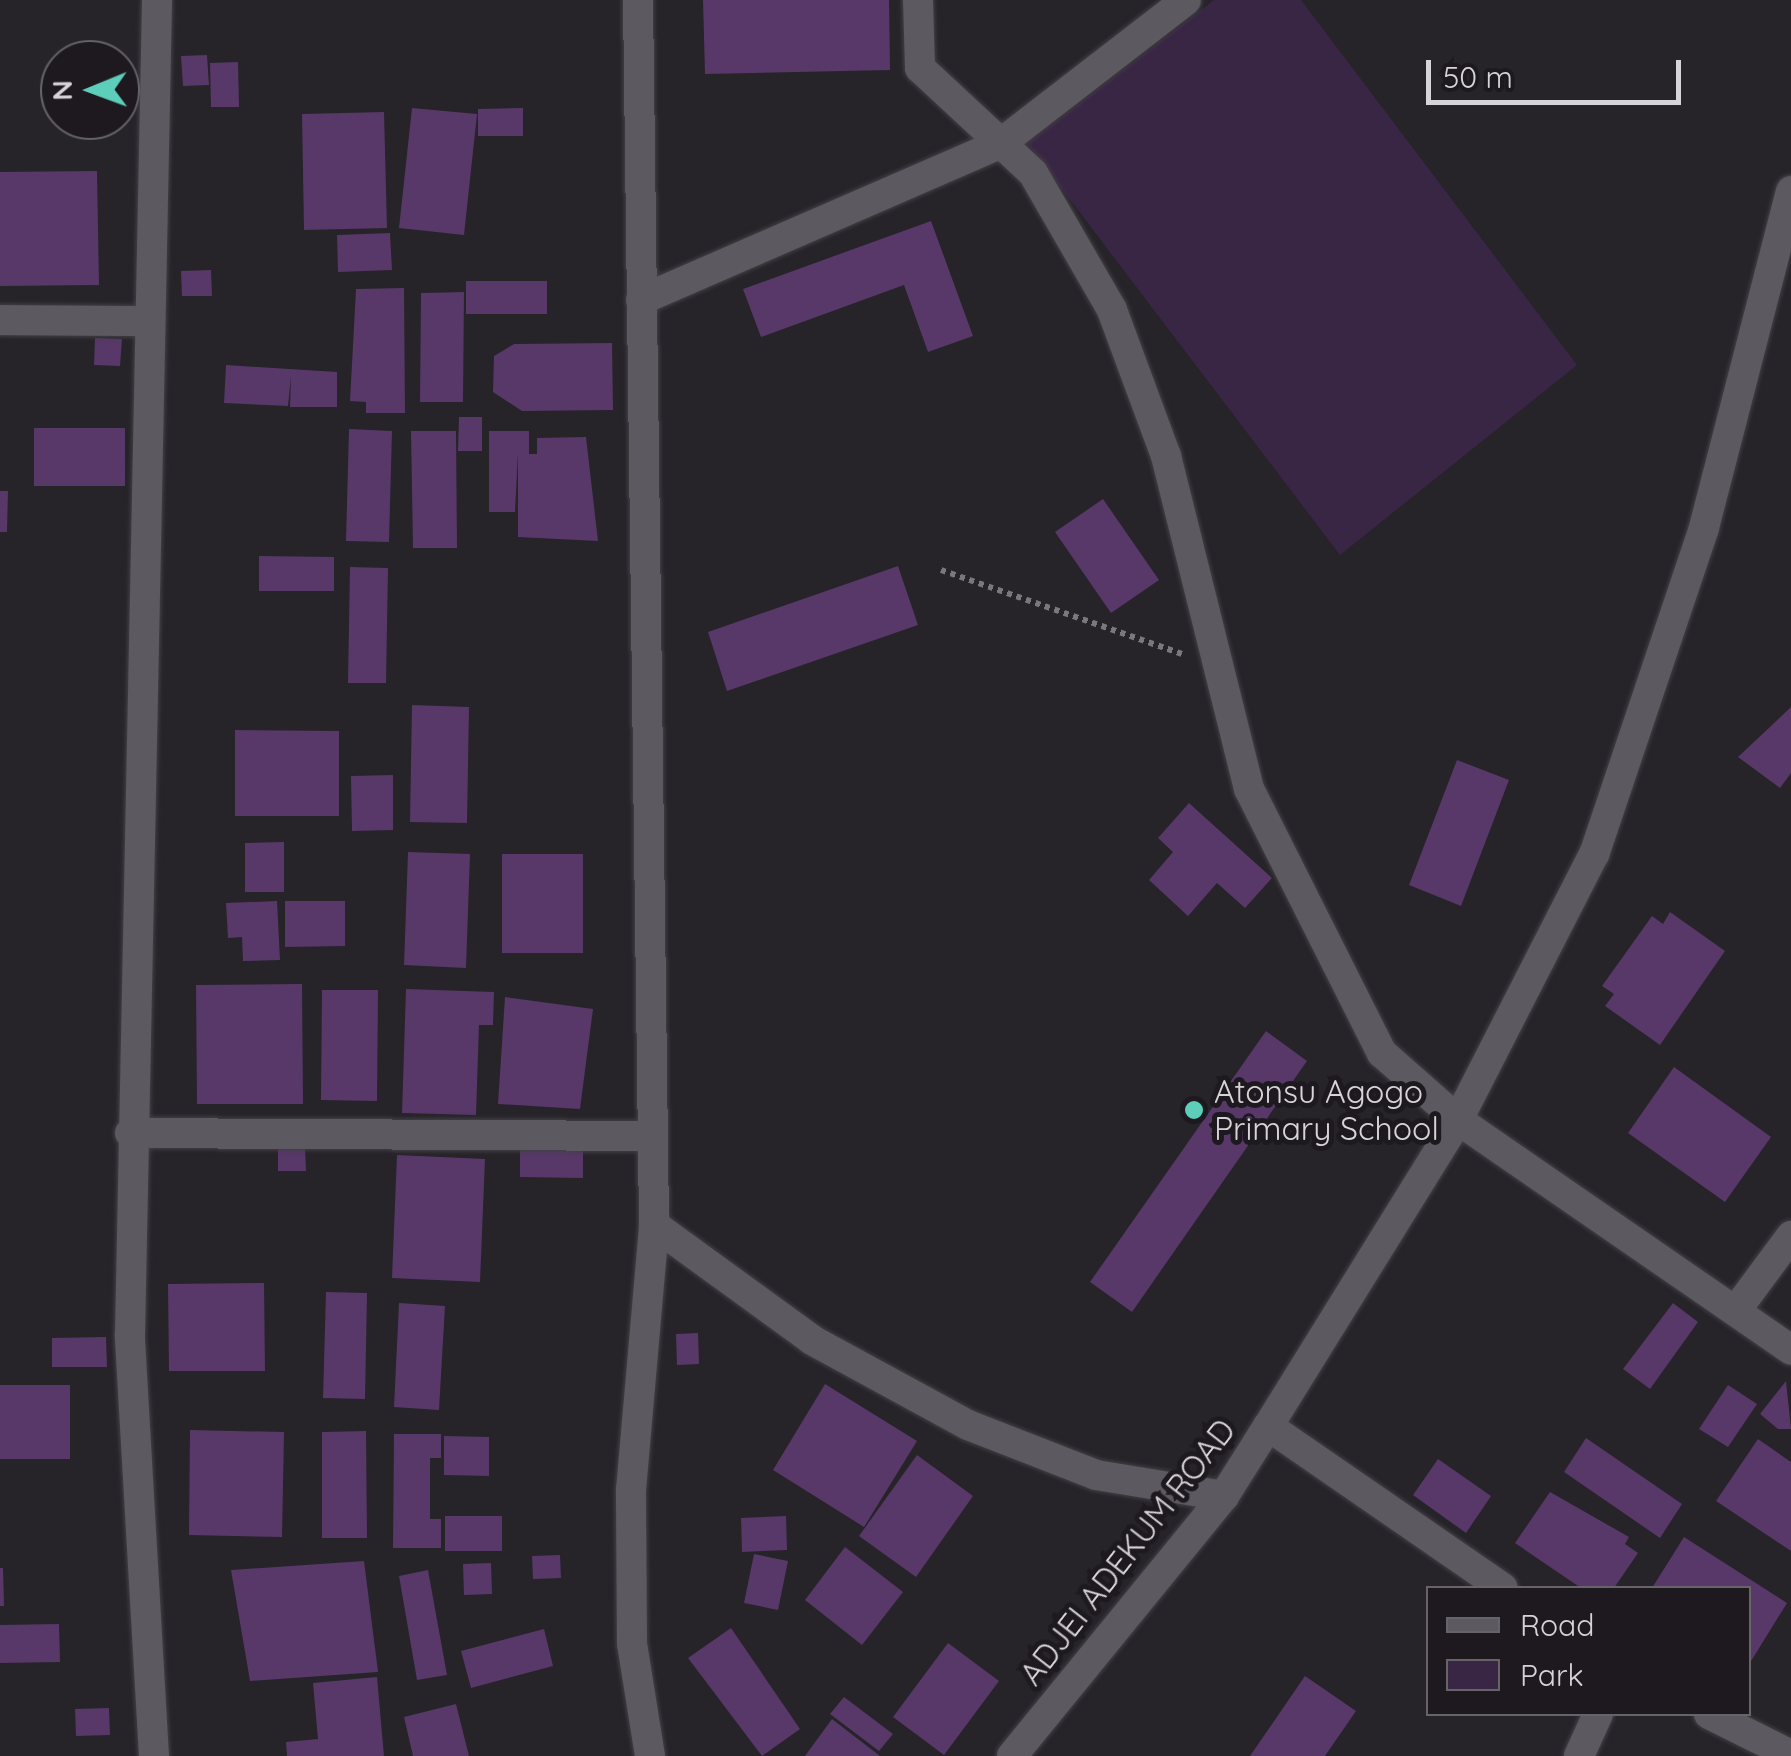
<!DOCTYPE html>
<html>
<head>
<meta charset="utf-8">
<style>
	body { margin:0 }
	#map { position:relative; width:1791px; height:1756px; overflow:hidden; background:#262329; font-family:Quicksand,sans-serif }
	div>[style] { position:absolute }
	[style*='--x'] { left:calc(var(--x)*1px); top:calc(var(--y)*1px); width:calc(var(--w)*1px); rotate:calc(var(--a)*1deg) }
	.green>* { inset:0; background:#392645 }
	.building>* { inset:0; background:#573868 }
	.path>* { height:6px; margin-top:-3px; transform-origin:0; background:repeating-linear-gradient(90deg,#7b787d 0 5px,transparent 0 10px) }
	.roads { filter:drop-shadow(0 0 2px #434045) drop-shadow(0 0 2px #434045) }
	.street>* { height:30px; margin:-15px; padding:0 15px; transform-origin:15px; border-radius:15px; background:#5d5960 }
	.dots>* { width:28px; height:28px; translate:-50% -50%; box-sizing:border-box; border:5px solid #1d191f; border-radius:50% }
	span { translate:-50% -50%; white-space:nowrap; text-align:center; line-height:1.15; -webkit-text-stroke:10px #1d191f; paint-order:stroke }
	.poi-label { font-size:32px; color:#d7d4d8 }
	.left { translate:0 -50%; text-align:left }
	.street-label { font-size:32px; color:#d7d4d8 }
	.legend { position:absolute; left:1426px; top:1586px; width:325px; height:130px; box-sizing:border-box; background:#1d191f; border:2px solid #676469; margin:0; padding:12px 18px; list-style:none; font-size:30px; color:#d7d4d8 }
	.legend li { display:flex; align-items:center; gap:20px; height:50px }
	.legend b { width:50px; border:2px solid #676469 }
	.north { position:absolute; left:40px; top:40px; width:100px; height:100px; box-sizing:border-box; background:#1d191f; border:2px solid #676469; border-radius:50%; rotate:269deg; font-size:28px; font-weight:700; line-height:40px; text-align:center; color:#d7d4d8 }
	.north::after { content:''; display:block; margin:auto; width:35px; height:45px; background:#5dceb9; clip-path:polygon(50% 0,100% 100%,50% 72%,0 100%) }
	.scale { position:absolute; left:1426px; top:60px; width:255px; height:45px; box-sizing:border-box; border:5px solid #d7d4d8; border-top:0; padding-left:12px; font-size:30px; line-height:35px; white-space:nowrap; color:#d7d4d8; -webkit-text-stroke:8px #1d191f; paint-order:stroke }
</style>
</head>
<body>
<div id="map">
	<div class="green">
		<div style="clip-path:polygon(1214px 0,1301px 0,1577px 365px,1340px 555px,1027px 143px)"></div>
	</div>
	<div class="building">
		<div style="clip-path:polygon(703px 0,889px 0,890px 70px,705px 74px)"></div>
		<div style="clip-path:polygon(207px 55px,209px 85px,183px 86px,181px 56px)"></div>
		<div style="clip-path:polygon(238px 62px,239px 107px,211px 107px,210px 63px)"></div>
		<div style="clip-path:polygon(412px 108px,477px 114px,464px 235px,399px 228px)"></div>
		<div style="clip-path:polygon(523px 108px,523px 136px,478px 136px,478px 109px)"></div>
		<div style="clip-path:polygon(384px 112px,387px 228px,304px 230px,302px 114px)"></div>
		<div style="clip-path:polygon(97px 171px,99px 285px,0 286px,0 172px)"></div>
		<div style="clip-path:polygon(931px 221px,973px 336px,928px 352px,904px 285px,761px 337px,743px 289px)"></div>
		<div style="clip-path:polygon(390px 233px,392px 270px,338px 272px,337px 235px)"></div>
		<div style="clip-path:polygon(211px 270px,212px 296px,182px 296px,181px 271px)"></div>
		<div style="clip-path:polygon(466px 281px,547px 281px,547px 314px,466px 314px)"></div>
		<div style="clip-path:polygon(404px 288px,405px 413px,366px 413px,366px 402px,350px 401px,356px 289px)"></div>
		<div style="clip-path:polygon(464px 292px,463px 402px,420px 402px,421px 293px)"></div>
		<div style="clip-path:polygon(95px 338px,122px 339px,120px 366px,94px 365px)"></div>
		<div style="clip-path:polygon(612px 343px,613px 410px,522px 411px,493px 392px,494px 356px,514px 344px)"></div>
		<div style="clip-path:polygon(226px 365px,337px 372px,337px 407px,290px 407px,291px 376px,288px 406px,224px 403px)"></div>
		<div style="clip-path:polygon(459px 417px,482px 417px,482px 451px,458px 451px)"></div>
		<div style="clip-path:polygon(34px 428px,125px 428px,125px 486px,34px 486px)"></div>
		<div style="clip-path:polygon(349px 429px,392px 431px,389px 542px,346px 541px)"></div>
		<div style="clip-path:polygon(411px 431px,456px 431px,457px 548px,413px 548px)"></div>
		<div style="clip-path:polygon(489px 431px,529px 431px,529px 454px,537px 454px,537px 438px,586px 437px,598px 541px,518px 537px,518px 453px,515px 512px,489px 512px)"></div>
		<div style="clip-path:polygon(0 491px,8px 491px,7px 532px,0 532px)"></div>
		<div style="clip-path:polygon(1103px 499px,1159px 580px,1111px 613px,1055px 532px)"></div>
		<div style="clip-path:polygon(259px 556px,334px 557px,334px 591px,259px 591px)"></div>
		<div style="clip-path:polygon(898px 566px,918px 625px,727px 691px,708px 632px)"></div>
		<div style="clip-path:polygon(350px 567px,388px 568px,386px 683px,348px 683px)"></div>
		<div style="clip-path:polygon(412px 705px,469px 707px,467px 823px,410px 822px)"></div>
		<div style="clip-path:polygon(1791px 707px,1791px 773px,1780px 788px,1738px 757px)"></div>
		<div style="clip-path:polygon(235px 730px,339px 731px,339px 816px,235px 816px)"></div>
		<div style="clip-path:polygon(1457px 760px,1509px 780px,1461px 906px,1409px 885px)"></div>
		<div style="clip-path:polygon(393px 775px,393px 830px,352px 831px,351px 776px)"></div>
		<div style="clip-path:polygon(1189px 803px,1272px 878px,1245px 908px,1217px 883px,1188px 916px,1149px 880px,1173px 852px,1158px 838px)"></div>
		<div style="clip-path:polygon(284px 842px,284px 892px,245px 892px,245px 843px)"></div>
		<div style="clip-path:polygon(408px 852px,470px 854px,466px 968px,404px 965px)"></div>
		<div style="clip-path:polygon(502px 854px,583px 854px,583px 953px,502px 953px)"></div>
		<div style="clip-path:polygon(277px 901px,280px 960px,243px 961px,242px 937px,228px 938px,226px 903px)"></div>
		<div style="clip-path:polygon(285px 901px,345px 901px,345px 946px,285px 947px)"></div>
		<div style="clip-path:polygon(1670px 912px,1725px 951px,1660px 1045px,1605px 1006px,1614px 994px,1602px 986px,1652px 916px,1663px 924px)"></div>
		<div style="clip-path:polygon(302px 984px,303px 1104px,197px 1104px,196px 985px)"></div>
		<div style="clip-path:polygon(406px 989px,494px 992px,493px 1025px,479px 1025px,476px 1115px,402px 1113px)"></div>
		<div style="clip-path:polygon(322px 990px,378px 990px,377px 1101px,321px 1100px)"></div>
		<div style="clip-path:polygon(505px 997px,593px 1009px,580px 1109px,498px 1104px)"></div>
		<div style="clip-path:polygon(1266px 1031px,1307px 1061px,1132px 1312px,1090px 1282px)"></div>
		<div style="clip-path:polygon(1674px 1067px,1771px 1137px,1725px 1202px,1628px 1133px)"></div>
		<div style="clip-path:polygon(305px 1147px,306px 1171px,278px 1171px,278px 1148px)"></div>
		<div style="clip-path:polygon(520px 1148px,583px 1149px,583px 1178px,520px 1177px)"></div>
		<div style="clip-path:polygon(397px 1155px,485px 1159px,480px 1282px,392px 1278px)"></div>
		<div style="clip-path:polygon(264px 1283px,265px 1371px,169px 1371px,168px 1284px)"></div>
		<div style="clip-path:polygon(326px 1292px,367px 1293px,365px 1399px,323px 1398px)"></div>
		<div style="clip-path:polygon(399px 1303px,445px 1306px,439px 1410px,394px 1407px)"></div>
		<div style="clip-path:polygon(1673px 1303px,1698px 1322px,1650px 1389px,1623px 1369px)"></div>
		<div style="clip-path:polygon(698px 1333px,699px 1364px,677px 1365px,676px 1334px)"></div>
		<div style="clip-path:polygon(106px 1337px,107px 1367px,52px 1367px,52px 1338px)"></div>
		<div style="clip-path:polygon(1786px 1381px,1791px 1429px,1778px 1429px,1760px 1414px)"></div>
		<div style="clip-path:polygon(825px 1384px,917px 1441px,864px 1527px,773px 1470px)"></div>
		<div style="clip-path:polygon(0 1385px,70px 1385px,70px 1459px,0 1459px)"></div>
		<div style="clip-path:polygon(1728px 1385px,1757px 1404px,1728px 1447px,1699px 1429px)"></div>
		<div style="clip-path:polygon(190px 1430px,284px 1432px,282px 1537px,189px 1535px)"></div>
		<div style="clip-path:polygon(366px 1431px,367px 1538px,322px 1538px,322px 1432px)"></div>
		<div style="clip-path:polygon(394px 1434px,441px 1434px,441px 1458px,430px 1458px,430px 1519px,441px 1519px,441px 1548px,393px 1548px)"></div>
		<div style="clip-path:polygon(444px 1436px,489px 1437px,489px 1476px,444px 1475px)"></div>
		<div style="clip-path:polygon(1586px 1438px,1682px 1504px,1660px 1538px,1564px 1472px)"></div>
		<div style="clip-path:polygon(1758px 1439px,1791px 1462px,1791px 1551px,1716px 1501px)"></div>
		<div style="clip-path:polygon(917px 1455px,973px 1496px,916px 1577px,859px 1536px)"></div>
		<div style="clip-path:polygon(1438px 1459px,1491px 1496px,1466px 1533px,1413px 1495px)"></div>
		<div style="clip-path:polygon(1550px 1492px,1629px 1537px,1625px 1544px,1638px 1553px,1614px 1588px,1581px 1588px,1515px 1543px)"></div>
		<div style="clip-path:polygon(445px 1516px,502px 1516px,502px 1551px,445px 1551px)"></div>
		<div style="clip-path:polygon(786px 1516px,787px 1550px,742px 1552px,741px 1518px)"></div>
		<div style="clip-path:polygon(1684px 1537px,1787px 1603px,1748px 1666px,1748px 1588px,1652px 1588px)"></div>
		<div style="clip-path:polygon(845px 1547px,903px 1592px,862px 1645px,805px 1600px)"></div>
		<div style="clip-path:polygon(754px 1554px,788px 1561px,778px 1610px,744px 1603px)"></div>
		<div style="clip-path:polygon(560px 1555px,561px 1578px,533px 1579px,532px 1556px)"></div>
		<div style="clip-path:polygon(364px 1561px,378px 1672px,250px 1681px,231px 1570px)"></div>
		<div style="clip-path:polygon(491px 1563px,492px 1594px,464px 1595px,463px 1564px)"></div>
		<div style="clip-path:polygon(0 1568px,3px 1568px,4px 1606px,0 1606px)"></div>
		<div style="clip-path:polygon(428px 1570px,447px 1675px,417px 1680px,399px 1576px)"></div>
		<div style="clip-path:polygon(59px 1624px,60px 1662px,0 1663px,0 1625px)"></div>
		<div style="clip-path:polygon(731px 1628px,800px 1729px,762px 1756px,688px 1658px)"></div>
		<div style="clip-path:polygon(544px 1629px,553px 1666px,471px 1688px,461px 1651px)"></div>
		<div style="clip-path:polygon(948px 1643px,999px 1681px,944px 1755px,893px 1717px)"></div>
		<div style="clip-path:polygon(1305px 1676px,1356px 1711px,1325px 1756px,1250px 1756px)"></div>
		<div style="clip-path:polygon(377px 1677px,384px 1756px,287px 1756px,286px 1742px,318px 1739px,313px 1683px)"></div>
		<div style="clip-path:polygon(844px 1697px,893px 1734px,879px 1751px,830px 1714px)"></div>
		<div style="clip-path:polygon(456px 1704px,469px 1756px,413px 1756px,404px 1717px)"></div>
		<div style="clip-path:polygon(109px 1708px,110px 1735px,76px 1736px,75px 1709px)"></div>
		<div style="clip-path:polygon(832px 1719px,880px 1756px,805px 1756px)"></div>
	</div>
	<div class="path">
		<div style="--x:941;--y:570;--w:255;--a:19.2"></div>
	</div>
	<div class="roads">
		<div class="street">
			<div style="--x:638;--y:0;--w:1225;--a:89.25"></div>
			<div style="--x:654;--y:1225;--w:195;--a:36"></div>
			<div style="--x:812;--y:1340;--w:178;--a:28.6"></div>
			<div style="--x:968;--y:1425;--w:137;--a:21.3"></div>
			<div style="--x:1096;--y:1475;--w:130;--a:9.3"></div>
			<div style="--x:918;--y:0;--w:68;--a:88.3"></div>
			<div style="--x:920;--y:68;--w:154;--a:42.9"></div>
			<div style="--x:1033;--y:173;--w:158;--a:60"></div>
			<div style="--x:1112;--y:310;--w:156;--a:69.7"></div>
			<div style="--x:1166;--y:456;--w:343;--a:76"></div>
			<div style="--x:1249;--y:789;--w:296;--a:63.3"></div>
			<div style="--x:1382;--y:1053;--w:101;--a:41.4"></div>
			<div style="--x:1458;--y:1120;--w:360;--a:121.8"></div>
			<div style="--x:1791;--y:191;--w:348;--a:104.5"></div>
			<div style="--x:1704;--y:528;--w:344;--a:108.6"></div>
			<div style="--x:1594;--y:854;--w:299;--a:117.1"></div>
			<div style="--x:1458;--y:1120;--w:405;--a:34.6"></div>
			<div style="--x:641;--y:300;--w:391;--a:-23.5"></div>
			<div style="--x:1000;--y:144;--w:235;--a:-37.7"></div>
			<div style="--x:0;--y:320;--w:149;--a:0.4"></div>
			<div style="--x:130;--y:1133;--w:517;--a:0.33"></div>
			<div style="--x:1737;--y:1309;--w:91;--a:-53.5"></div>
			<div style="--x:1709;--y:1714;--w:92;--a:26.6"></div>
			<div style="--x:154;--y:1756;--w:422;--a:-93.3"></div>
			<div style="--x:130;--y:1335;--w:1335;--a:-88.84"></div>
			<div style="--x:650;--y:1756;--w:113;--a:-99.1"></div>
			<div style="--x:632;--y:1644;--w:154;--a:-90.4"></div>
			<div style="--x:631;--y:1490;--w:266;--a:-85"></div>
			<div style="--x:1012;--y:1756;--w:335;--a:-50.8"></div>
			<div style="--x:1224;--y:1496;--w:83;--a:-57.8"></div>
			<div style="--x:1268;--y:1426;--w:285;--a:34.6"></div>
			<div style="--x:1579;--y:1756;--w:46;--a:-65.7"></div>
		</div>
	</div>
	<div class="dots">
		<div style="left:1194px;top:1110px;background:#5dceb9"></div>
	</div>
	<div class="poi-label">
		<span class="left" style="left:1214px;top:1110px">Atonsu Agogo<br>Primary School</span>
	</div>
	<div class="street-label">
		<span style="left:1127px;top:1552px;rotate:-52deg">ADJEI ADEKUM ROAD</span>
	</div>
	<ul class="legend">
	<li><b style="height:12px;background:#5d5960"></b>Road</li>
	<li><b style="height:28px;background:#392645"></b>Park</li>
	</ul>
	<div class="north">N</div>
	<div class="scale">50 m</div>
</div>
</body>
</html>
